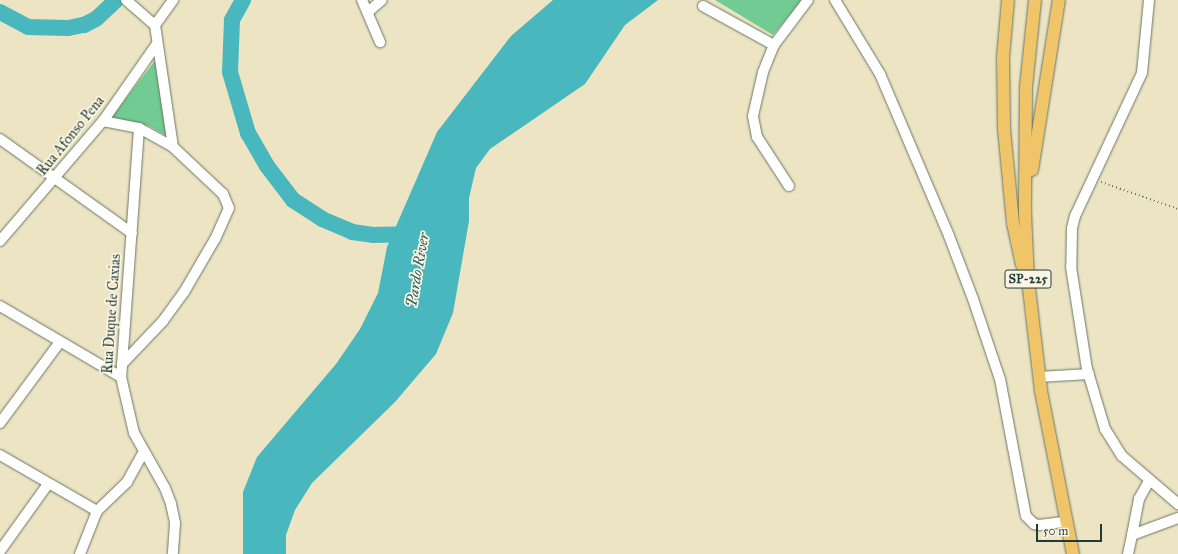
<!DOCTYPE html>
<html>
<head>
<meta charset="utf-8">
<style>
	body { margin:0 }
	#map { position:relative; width:1178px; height:554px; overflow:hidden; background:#ece4c2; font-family:"IM FELL Great Primer",serif }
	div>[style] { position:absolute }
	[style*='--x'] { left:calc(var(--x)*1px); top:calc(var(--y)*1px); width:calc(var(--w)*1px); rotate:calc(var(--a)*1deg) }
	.green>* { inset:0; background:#72cb92 }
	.water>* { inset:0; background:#48b8be }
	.river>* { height:16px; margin:-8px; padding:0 8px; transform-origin:8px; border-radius:8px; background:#48b8be }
	.path>* { height:1.5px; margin-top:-0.75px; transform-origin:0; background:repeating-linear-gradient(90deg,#677766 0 1px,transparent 0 4px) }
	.roads { filter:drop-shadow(0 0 1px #677766) drop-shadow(0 0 1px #677766) }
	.minor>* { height:10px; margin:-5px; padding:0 5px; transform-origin:5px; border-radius:5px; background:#fff }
	.major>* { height:12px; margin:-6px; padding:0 6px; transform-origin:6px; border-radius:6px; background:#f0c469 }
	span { translate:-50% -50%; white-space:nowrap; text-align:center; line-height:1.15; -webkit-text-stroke:3.5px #fcf5e5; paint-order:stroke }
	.shield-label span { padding:1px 3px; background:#fcf5e5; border:1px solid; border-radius:3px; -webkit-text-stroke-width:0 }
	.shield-label { font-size:13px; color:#1f3d34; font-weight:700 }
	.street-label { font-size:14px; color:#1f3d34 }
	.water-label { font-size:15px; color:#295c56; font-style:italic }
	.scale { position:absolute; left:1036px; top:524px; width:66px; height:18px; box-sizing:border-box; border:2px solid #1f3d34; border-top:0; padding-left:5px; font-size:12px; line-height:14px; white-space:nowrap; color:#1f3d34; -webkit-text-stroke:3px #fcf5e5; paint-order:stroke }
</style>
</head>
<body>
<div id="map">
	<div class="green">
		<div style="clip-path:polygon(715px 0,802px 0,773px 35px)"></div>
		<div style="clip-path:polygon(157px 58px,167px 136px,149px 126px,111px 118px)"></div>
	</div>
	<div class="water">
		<div style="clip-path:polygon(553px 0,658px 0,625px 25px,585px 84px,490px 149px,476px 168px,469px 198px,469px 221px,453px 313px,436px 354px,395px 402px,312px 483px,295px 510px,286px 535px,286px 554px,243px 554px,243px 492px,257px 457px,336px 364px,360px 329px,378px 293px,387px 247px,437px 132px,511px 36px)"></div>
	</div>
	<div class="river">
		<div style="--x:243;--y:0;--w:23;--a:119"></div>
		<div style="--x:232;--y:20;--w:52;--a:92.2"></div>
		<div style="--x:230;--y:72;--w:64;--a:73.6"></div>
		<div style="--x:248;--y:133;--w:38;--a:60"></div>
		<div style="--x:267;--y:166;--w:43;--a:52.6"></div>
		<div style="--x:293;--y:200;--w:35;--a:33"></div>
		<div style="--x:322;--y:219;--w:33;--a:23"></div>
		<div style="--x:352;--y:232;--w:21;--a:8"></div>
		<div style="--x:373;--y:235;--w:42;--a:-1.4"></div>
		<div style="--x:0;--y:12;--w:32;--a:28"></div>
		<div style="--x:28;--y:27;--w:40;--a:1.4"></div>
		<div style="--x:68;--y:28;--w:16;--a:-11"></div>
		<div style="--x:84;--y:25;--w:13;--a:-27"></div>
		<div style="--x:96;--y:19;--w:26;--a:-43"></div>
	</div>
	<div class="path">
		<div style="--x:1101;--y:182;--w:82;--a:19.3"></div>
	</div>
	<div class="roads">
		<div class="minor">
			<div style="--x:126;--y:0;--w:38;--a:41"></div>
			<div style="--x:362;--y:0;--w:46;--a:66.8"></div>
			<div style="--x:835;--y:0;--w:87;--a:58.7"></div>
			<div style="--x:880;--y:74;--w:176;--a:66.9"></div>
			<div style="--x:949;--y:236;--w:67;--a:69.1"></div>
			<div style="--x:973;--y:299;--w:84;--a:71.4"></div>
			<div style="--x:1000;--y:379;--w:139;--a:79.3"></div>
			<div style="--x:1026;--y:516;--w:11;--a:45"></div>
			<div style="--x:1034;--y:524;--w:5;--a:11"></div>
			<div style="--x:1039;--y:525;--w:26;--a:-7"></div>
			<div style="--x:1149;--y:0;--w:73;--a:95.5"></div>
			<div style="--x:1142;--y:73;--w:158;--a:115.1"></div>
			<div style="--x:1075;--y:216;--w:12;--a:104"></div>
			<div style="--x:1072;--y:228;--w:39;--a:91"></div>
			<div style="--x:1071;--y:267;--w:103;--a:81.1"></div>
			<div style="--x:1087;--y:369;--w:63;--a:73.3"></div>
			<div style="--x:1105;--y:429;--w:32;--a:58"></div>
			<div style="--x:1122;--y:456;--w:74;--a:40.6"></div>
			<div style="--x:703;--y:6;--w:81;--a:28.8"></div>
			<div style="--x:368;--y:12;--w:18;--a:-41"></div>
			<div style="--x:103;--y:121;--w:37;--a:11"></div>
			<div style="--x:139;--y:128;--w:39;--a:29"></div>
			<div style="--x:173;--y:147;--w:69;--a:43.2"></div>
			<div style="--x:223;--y:194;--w:15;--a:67"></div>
			<div style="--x:229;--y:208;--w:34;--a:114"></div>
			<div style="--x:215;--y:239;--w:61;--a:120.3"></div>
			<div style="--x:184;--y:292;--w:36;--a:126"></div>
			<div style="--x:163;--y:321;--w:59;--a:133.6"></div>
			<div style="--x:139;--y:128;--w:250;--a:94.1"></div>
			<div style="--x:121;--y:377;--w:57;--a:76.9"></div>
			<div style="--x:134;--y:433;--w:63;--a:60.6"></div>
			<div style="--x:165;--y:488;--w:17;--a:69"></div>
			<div style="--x:171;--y:504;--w:19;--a:78"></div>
			<div style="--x:175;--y:523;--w:31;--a:94"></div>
			<div style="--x:0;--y:139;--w:162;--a:35.5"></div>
			<div style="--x:173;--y:147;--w:123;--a:-98.4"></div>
			<div style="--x:155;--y:25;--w:31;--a:-54"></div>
			<div style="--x:789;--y:186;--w:59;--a:-123.1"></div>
			<div style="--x:757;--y:137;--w:21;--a:-101"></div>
			<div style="--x:753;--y:116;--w:45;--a:-77.2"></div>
			<div style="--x:763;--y:72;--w:29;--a:-68"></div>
			<div style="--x:774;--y:45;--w:56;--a:-52.9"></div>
			<div style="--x:0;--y:241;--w:158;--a:-49.4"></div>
			<div style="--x:103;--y:121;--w:94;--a:-55"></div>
			<div style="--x:0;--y:306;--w:140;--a:30.4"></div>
			<div style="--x:1039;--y:377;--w:50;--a:-3.4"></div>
			<div style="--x:0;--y:423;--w:101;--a:-53.5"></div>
			<div style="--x:0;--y:455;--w:112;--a:30"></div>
			<div style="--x:1132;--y:535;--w:37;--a:-79"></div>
			<div style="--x:1139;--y:499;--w:21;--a:-61"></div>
			<div style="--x:0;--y:551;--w:82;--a:-54.4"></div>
			<div style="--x:80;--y:554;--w:46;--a:-68.4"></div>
			<div style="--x:97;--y:511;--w:42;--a:-44"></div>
			<div style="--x:127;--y:482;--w:33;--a:-61"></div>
			<div style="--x:1128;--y:554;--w:19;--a:-78"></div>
			<div style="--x:1132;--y:535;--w:49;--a:-20.3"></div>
		</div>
		<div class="major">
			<div style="--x:1008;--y:0;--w:57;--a:95"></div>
			<div style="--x:1003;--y:57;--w:72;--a:89.2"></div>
			<div style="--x:1004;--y:129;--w:94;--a:84.5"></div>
			<div style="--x:1013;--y:223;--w:43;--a:77.9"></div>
			<div style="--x:1035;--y:0;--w:87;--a:95.9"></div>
			<div style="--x:1026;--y:87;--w:126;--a:90.5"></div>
			<div style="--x:1025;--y:213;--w:67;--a:87.4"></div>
			<div style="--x:1028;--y:280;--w:112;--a:83.3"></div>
			<div style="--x:1041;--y:391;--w:166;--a:78.9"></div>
			<div style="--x:1032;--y:170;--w:172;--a:-81"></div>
		</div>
	</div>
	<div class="shield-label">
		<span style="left:1028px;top:279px">SP-225</span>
	</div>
	<div class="street-label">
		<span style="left:71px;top:136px;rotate:-51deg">Rua Afonso Pena</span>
		<span style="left:112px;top:314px;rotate:-86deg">Rua Duque de Caxias</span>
	</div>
	<div class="water-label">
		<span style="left:418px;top:270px;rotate:-80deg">Pardo River</span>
	</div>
	<div class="scale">50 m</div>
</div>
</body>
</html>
